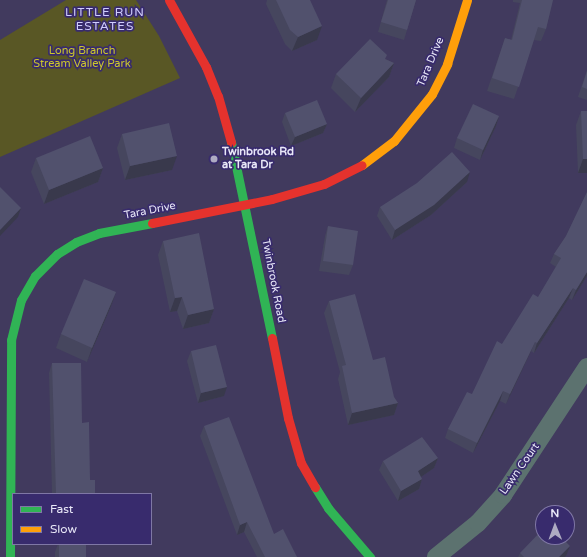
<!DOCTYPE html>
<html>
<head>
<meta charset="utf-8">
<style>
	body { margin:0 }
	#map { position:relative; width:587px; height:557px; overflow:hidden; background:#413a5e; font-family:"Varela Round",sans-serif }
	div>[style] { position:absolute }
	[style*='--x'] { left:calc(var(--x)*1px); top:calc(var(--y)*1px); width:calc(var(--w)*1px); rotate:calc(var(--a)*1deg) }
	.green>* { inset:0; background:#595725 }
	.street>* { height:18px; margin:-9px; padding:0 9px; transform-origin:9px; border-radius:9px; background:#5c726f }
	.fast>* { height:9px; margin:-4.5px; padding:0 4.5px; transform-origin:4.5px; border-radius:4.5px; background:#30b455 }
	.slow>* { height:9px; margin:-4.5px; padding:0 4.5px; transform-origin:4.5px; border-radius:4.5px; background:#ff9f0a }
	.jam>* { height:9px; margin:-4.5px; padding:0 4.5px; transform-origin:4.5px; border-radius:4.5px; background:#e5322d }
	.wall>* { inset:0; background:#46465e }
	.shaded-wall>* { inset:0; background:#39394c }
	.building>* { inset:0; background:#51516d }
	.dots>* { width:11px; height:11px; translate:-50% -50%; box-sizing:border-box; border:2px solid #382b6d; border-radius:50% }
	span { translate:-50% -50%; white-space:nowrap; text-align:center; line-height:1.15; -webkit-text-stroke:3.5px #382b6d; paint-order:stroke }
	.park-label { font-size:11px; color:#ccc72b }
	.street-label { font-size:11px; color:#e9e8f8 }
	.poi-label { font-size:11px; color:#e9e8f8; font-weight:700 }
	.left { translate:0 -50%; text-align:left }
	.neighbourhood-label { font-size:12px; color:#d0cdfd; letter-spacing:1px }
	.legend { position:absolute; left:12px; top:493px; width:140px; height:52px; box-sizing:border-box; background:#382b6d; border:1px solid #7f77a5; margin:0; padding:5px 7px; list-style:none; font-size:12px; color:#e9e8f8 }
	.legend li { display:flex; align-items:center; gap:8px; height:20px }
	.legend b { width:20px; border:1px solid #7f77a5 }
	.north { position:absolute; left:535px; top:505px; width:40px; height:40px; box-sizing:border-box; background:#382b6d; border:1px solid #7f77a5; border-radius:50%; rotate:359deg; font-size:11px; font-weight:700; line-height:16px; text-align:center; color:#e9e8f8 }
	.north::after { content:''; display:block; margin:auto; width:14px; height:18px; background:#aeabc2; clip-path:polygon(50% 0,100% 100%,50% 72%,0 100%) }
</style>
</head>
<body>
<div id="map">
	<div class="green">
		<div style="clip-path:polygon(66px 0,136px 0,159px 36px,180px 78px,0 157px,0 40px)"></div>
	</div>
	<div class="street">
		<div style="--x:436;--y:557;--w:54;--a:-39"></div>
		<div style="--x:478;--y:523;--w:38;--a:-48"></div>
		<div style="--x:503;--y:495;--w:153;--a:-56.7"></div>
	</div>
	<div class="fast">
		<div style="--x:231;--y:142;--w:200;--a:78.2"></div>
		<div style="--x:315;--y:487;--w:25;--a:58"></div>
		<div style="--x:328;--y:508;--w:65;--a:49.4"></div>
		<div style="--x:10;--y:557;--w:217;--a:-89.7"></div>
		<div style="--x:11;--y:340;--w:41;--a:-76"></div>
		<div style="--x:21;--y:300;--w:28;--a:-60"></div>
		<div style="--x:35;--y:276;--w:31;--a:-45"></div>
		<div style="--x:57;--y:254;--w:22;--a:-32"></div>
		<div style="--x:76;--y:242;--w:25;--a:-21"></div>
		<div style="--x:99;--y:233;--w:54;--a:-10.7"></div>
	</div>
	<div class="slow">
		<div style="--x:362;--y:165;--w:40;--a:-37"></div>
		<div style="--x:394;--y:141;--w:60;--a:-51"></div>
		<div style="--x:432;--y:94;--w:34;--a:-63"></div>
		<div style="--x:447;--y:64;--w:67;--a:-72.6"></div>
	</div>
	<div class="jam">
		<div style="--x:169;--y:0;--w:77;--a:61.1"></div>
		<div style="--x:206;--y:67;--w:31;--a:68"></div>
		<div style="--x:218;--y:96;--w:48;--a:74.2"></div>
		<div style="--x:152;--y:223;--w:122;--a:-11.3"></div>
		<div style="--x:272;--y:199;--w:54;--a:-16.1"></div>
		<div style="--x:324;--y:184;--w:42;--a:-26.6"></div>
		<div style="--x:272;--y:338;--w:82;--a:78.7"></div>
		<div style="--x:288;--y:418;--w:47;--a:73.9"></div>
		<div style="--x:301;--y:463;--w:28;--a:60"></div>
	</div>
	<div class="wall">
		<div style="clip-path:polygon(267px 0,310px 0,317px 40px,292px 51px,285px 44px,266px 4px)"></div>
		<div style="clip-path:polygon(387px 0,416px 0,404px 40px,378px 32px)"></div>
		<div style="clip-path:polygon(513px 0,553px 0,546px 29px,541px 41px,534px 40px,514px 99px,487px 91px,505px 38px,511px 40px,520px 3px,513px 2px)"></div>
		<div style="clip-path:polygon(385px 59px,394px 63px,389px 77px,355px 112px,331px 88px,336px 74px)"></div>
		<div style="clip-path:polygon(587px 70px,587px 100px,578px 97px)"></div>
		<div style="clip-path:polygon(581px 111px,587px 111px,587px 173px,578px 173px,576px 125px)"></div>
		<div style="clip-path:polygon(285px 113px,327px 124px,323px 133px,291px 146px,282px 122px)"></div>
		<div style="clip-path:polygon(499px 116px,496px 126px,480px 160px,454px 148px,457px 138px)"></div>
		<div style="clip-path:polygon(122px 134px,172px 170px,125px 180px,117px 148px)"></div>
		<div style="clip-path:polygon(36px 158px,103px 168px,98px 182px,44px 204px,31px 172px)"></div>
		<div style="clip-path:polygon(467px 182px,431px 215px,392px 240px,377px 216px,380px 207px)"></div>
		<div style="clip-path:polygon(587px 192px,587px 276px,572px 300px,569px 298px,534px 353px,531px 351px,506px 404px,500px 401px,473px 453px,445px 438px,448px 429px,472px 394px,502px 344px,538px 297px,556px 267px,550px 263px,554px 254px,566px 236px)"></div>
		<div style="clip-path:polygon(328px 226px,353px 265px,349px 275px,319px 271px,325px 236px)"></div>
		<div style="clip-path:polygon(163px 241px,214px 309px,209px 323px,183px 329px,177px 311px,170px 312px,158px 255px)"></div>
		<div style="clip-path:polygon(116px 292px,111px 306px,87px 362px,56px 348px,61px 334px)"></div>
		<div style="clip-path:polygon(329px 301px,373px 360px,394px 397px,398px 403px,394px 415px,348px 425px,338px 379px,340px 372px,324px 313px)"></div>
		<div style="clip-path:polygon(191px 351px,224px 396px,198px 403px,187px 361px)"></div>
		<div style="clip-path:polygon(52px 363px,82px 423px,90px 480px,95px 494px,52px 494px,49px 373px)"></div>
		<div style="clip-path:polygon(204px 426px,274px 534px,297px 557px,257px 557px,244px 532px,237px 535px,200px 436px)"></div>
		<div style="clip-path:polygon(438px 458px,434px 468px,421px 477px,422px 479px,419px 489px,398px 501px,379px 470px,383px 461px)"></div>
		<div style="clip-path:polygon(58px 544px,86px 544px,86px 557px,55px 557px,55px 552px)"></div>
		<div style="clip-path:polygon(520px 553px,566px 556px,565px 557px,518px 557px)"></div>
	</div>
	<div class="shaded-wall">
		<div style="clip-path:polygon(322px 26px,317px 40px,292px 51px,298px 37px)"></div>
		<div style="clip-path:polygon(394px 63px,389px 77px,355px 112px,361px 98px)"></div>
		<div style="clip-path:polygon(499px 116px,496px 126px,480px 160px,483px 150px)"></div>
		<div style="clip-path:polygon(327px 124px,323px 133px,291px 146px,295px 137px)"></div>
		<div style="clip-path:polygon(177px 156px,172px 170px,125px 180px,130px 166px)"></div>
		<div style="clip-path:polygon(583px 159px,587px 159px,587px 173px,578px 173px)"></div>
		<div style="clip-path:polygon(103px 168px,98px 182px,44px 204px,49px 190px)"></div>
		<div style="clip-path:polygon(470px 172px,467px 182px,431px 215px,392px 240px,395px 230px)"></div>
		<div style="clip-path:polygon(21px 208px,18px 217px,0 236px,0 230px)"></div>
		<div style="clip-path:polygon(587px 272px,587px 276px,572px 300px,576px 290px)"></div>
		<div style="clip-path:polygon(573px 288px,569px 298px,534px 353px,537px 343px)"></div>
		<div style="clip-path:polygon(116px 292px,111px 306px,87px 362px,92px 348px)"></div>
		<div style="clip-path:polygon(182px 297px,177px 311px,170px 312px,175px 298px)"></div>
		<div style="clip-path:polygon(214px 309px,209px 323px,183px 329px,188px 315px)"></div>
		<div style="clip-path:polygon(535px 342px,531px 351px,506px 404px,510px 394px)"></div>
		<div style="clip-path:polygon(227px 387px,224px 396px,198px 403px,201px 393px)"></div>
		<div style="clip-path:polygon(503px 391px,500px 401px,473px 453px,477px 443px)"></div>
		<div style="clip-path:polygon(398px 403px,394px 415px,348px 425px,352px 413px)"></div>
		<div style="clip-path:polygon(438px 458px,434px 468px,415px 481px,418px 471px)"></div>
		<div style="clip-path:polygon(422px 479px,419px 489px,398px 501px,401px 491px)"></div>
		<div style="clip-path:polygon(247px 522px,244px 532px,237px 535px,240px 525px)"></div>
		<div style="clip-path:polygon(570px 546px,566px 556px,565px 557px,559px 557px)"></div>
	</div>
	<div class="building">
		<div style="clip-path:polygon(276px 0,310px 0,322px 26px,298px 37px,290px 30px)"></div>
		<div style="clip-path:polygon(388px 0,416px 0,407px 30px,381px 22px)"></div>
		<div style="clip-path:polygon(522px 0,553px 0,546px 29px,538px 27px,519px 87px,492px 78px,505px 38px,512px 40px)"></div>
		<div style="clip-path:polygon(370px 39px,387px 55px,385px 59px,394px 63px,361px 98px,336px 74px)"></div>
		<div style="clip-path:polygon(587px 71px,587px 89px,582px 87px)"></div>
		<div style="clip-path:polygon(317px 100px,327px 124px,295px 137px,285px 113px)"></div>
		<div style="clip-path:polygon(473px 104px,499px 116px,483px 150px,457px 138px)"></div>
		<div style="clip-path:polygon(581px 111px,587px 111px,587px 159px,583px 159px)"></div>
		<div style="clip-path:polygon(169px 123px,177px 156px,130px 166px,122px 134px)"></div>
		<div style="clip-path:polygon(90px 136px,103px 168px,49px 190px,36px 158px)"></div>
		<div style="clip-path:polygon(452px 152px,470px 172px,434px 205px,395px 230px,380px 207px,417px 183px)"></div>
		<div style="clip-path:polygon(0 187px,21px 208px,0 230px)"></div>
		<div style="clip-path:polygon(587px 192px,587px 272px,576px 290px,573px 288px,537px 343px,535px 342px,510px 394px,503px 391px,477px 443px,448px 429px,467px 392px,472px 394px,497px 341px,502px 344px,533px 294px,538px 297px,561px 258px,554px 254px,566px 236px)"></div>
		<div style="clip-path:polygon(328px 226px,358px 231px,353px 265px,323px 261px)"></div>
		<div style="clip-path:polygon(199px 233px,214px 309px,188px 315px,182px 297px,175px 298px,163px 241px)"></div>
		<div style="clip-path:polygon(84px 279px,116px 292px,92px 348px,61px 334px)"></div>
		<div style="clip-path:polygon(355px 294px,373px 360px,385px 357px,394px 397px,398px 403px,352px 413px,342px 366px,346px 365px,329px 301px)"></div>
		<div style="clip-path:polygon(216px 345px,227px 387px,201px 393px,191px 351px)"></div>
		<div style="clip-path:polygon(52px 363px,81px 363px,82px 423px,89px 422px,90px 480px,95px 480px,95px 494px,56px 494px)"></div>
		<div style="clip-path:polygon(229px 417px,274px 534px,283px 529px,297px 557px,265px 557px,247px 522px,240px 525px,204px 426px)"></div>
		<div style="clip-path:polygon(422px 437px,438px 458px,418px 471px,422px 479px,401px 491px,383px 461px)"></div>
		<div style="clip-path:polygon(543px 529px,543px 537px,561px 537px,570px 546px,559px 557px,524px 557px,520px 553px)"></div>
		<div style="clip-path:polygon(59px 544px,86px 544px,86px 557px,59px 557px)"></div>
	</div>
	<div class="dots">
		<div style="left:214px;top:159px;background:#aeabc2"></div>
	</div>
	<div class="park-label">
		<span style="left:82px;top:58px">Long Branch<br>Stream Valley Park</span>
	</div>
	<div class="street-label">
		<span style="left:431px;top:62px;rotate:-67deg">Tara Drive</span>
		<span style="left:150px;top:211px;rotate:-11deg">Tara Drive</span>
		<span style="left:273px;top:281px;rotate:79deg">Twinbrook Road</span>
		<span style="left:520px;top:469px;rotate:-55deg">Lawn Court</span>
	</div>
	<div class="poi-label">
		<span class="left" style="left:222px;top:159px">Twinbrook Rd<br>at Tara Dr</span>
	</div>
	<div class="neighbourhood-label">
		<span style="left:105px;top:20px">LITTLE RUN<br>ESTATES</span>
	</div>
	<ul class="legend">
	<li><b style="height:5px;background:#30b455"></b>Fast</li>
	<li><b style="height:5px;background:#ff9f0a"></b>Slow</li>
	</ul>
	<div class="north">N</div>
</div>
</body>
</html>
